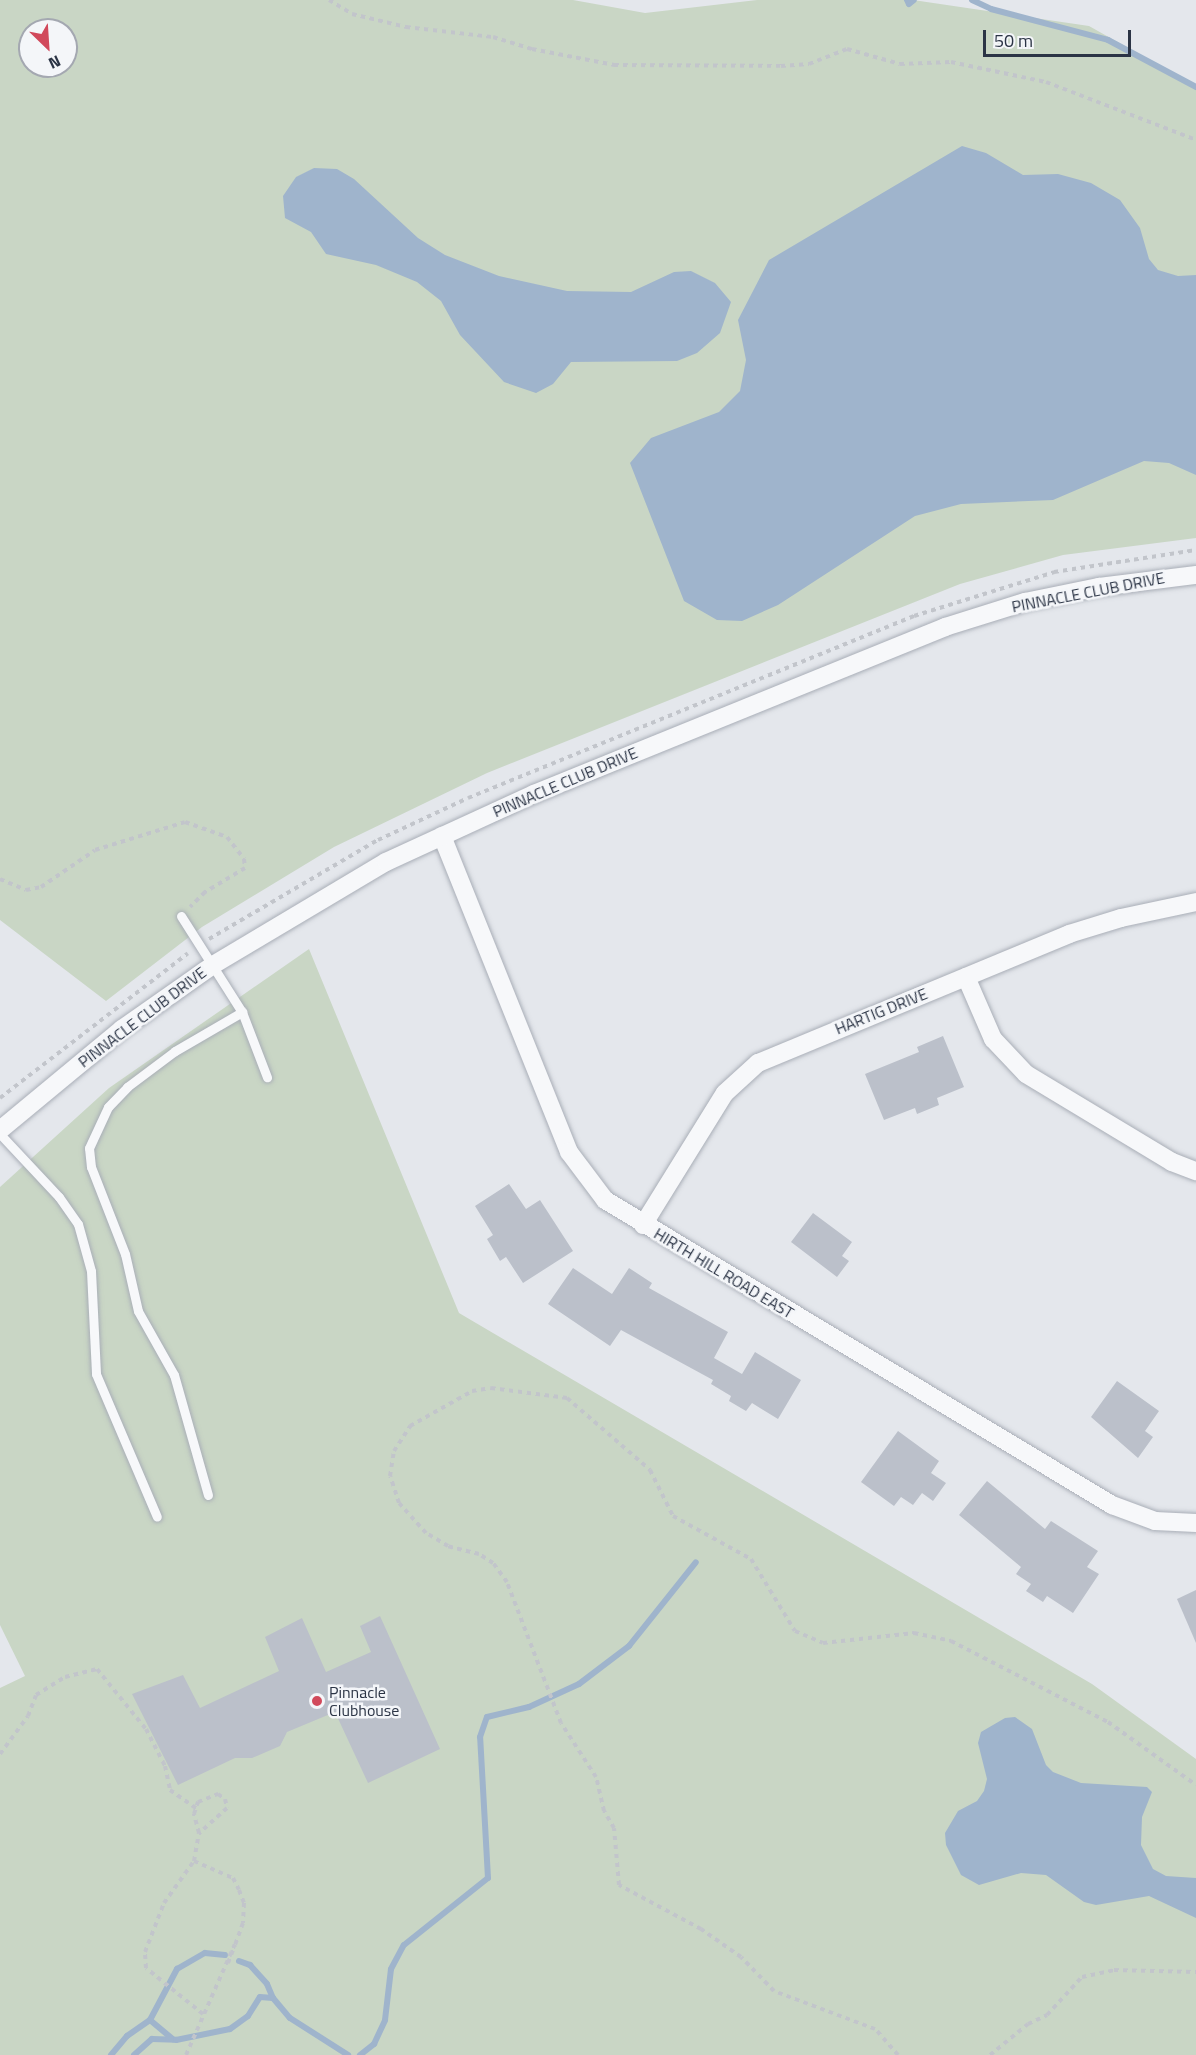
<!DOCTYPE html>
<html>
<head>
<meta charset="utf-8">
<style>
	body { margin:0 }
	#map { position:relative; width:1196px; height:2055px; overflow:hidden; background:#e4e7ec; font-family:"Titillium Web",sans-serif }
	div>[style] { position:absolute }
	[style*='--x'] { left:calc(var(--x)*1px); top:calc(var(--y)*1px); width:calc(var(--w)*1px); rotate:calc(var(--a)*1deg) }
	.green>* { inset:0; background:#c9d6c5 }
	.water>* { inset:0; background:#9fb4cc }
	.stream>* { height:6px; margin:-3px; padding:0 3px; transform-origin:3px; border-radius:3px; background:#9fb4cc }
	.building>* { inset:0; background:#bbc0ca }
	.path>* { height:4px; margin-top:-2px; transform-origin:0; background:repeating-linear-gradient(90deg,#c2c5cb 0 4.5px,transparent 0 9px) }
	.roads { filter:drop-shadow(0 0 2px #a9aeb7) drop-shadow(0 0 2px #a9aeb7) }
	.lane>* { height:9px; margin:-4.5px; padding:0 4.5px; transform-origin:4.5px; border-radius:4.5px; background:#f7f8fa }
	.street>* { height:18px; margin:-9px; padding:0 9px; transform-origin:9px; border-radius:9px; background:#f7f8fa }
	.path-bridge>* { height:4px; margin-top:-2px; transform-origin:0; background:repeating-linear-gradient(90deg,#c2c5cb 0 4.5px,transparent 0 9px) }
	.dots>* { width:16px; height:16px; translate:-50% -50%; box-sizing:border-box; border:3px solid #f4f6f9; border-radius:50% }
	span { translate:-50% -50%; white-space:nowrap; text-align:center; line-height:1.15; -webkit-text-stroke:5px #f4f6f9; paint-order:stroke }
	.street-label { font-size:16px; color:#2b3445 }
	.poi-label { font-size:16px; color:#2b3445 }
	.left { translate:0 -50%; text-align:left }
	.north { position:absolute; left:18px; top:18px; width:60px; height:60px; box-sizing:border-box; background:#f4f6f9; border:2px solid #a4a8b1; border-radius:50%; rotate:155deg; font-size:16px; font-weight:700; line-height:24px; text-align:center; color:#2b3445 }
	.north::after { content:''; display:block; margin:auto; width:21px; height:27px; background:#d1495b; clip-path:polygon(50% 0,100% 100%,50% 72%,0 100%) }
	.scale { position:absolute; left:983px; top:30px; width:148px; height:27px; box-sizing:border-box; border:3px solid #2b3445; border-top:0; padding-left:8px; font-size:18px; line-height:21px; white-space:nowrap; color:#2b3445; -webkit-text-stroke:4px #f4f6f9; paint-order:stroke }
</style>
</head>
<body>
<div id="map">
	<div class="green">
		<div style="clip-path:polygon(evenodd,0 0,573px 0,645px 13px,757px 0,913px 0,1089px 26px,1196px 86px,1196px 538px,1063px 555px,960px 584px,487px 773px,334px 847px,202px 927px,106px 1001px,0 920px,0 0,30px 30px,66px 30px,66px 66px,30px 66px,30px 30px)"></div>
		<div style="clip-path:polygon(309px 949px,459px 1313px,1092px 1684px,1196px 1759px,1196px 2055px,0 2055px,0 1688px,25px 1676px,0 1625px,0 1187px,109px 1088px)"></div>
	</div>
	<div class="water">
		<div style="clip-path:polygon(962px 146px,986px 153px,1023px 175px,1058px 174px,1091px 183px,1120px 200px,1140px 228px,1149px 259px,1158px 270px,1178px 276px,1196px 275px,1196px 475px,1169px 463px,1144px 461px,1053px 500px,961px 504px,915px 516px,778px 605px,742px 621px,717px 620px,684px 601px,630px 463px,651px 438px,719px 412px,740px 391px,746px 360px,738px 320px,769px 260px)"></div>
		<div style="clip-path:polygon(314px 168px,337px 169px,354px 179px,418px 238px,445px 255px,499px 276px,567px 291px,631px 292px,674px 272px,691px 271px,715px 283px,731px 302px,720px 333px,697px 353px,677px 361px,571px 362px,553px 384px,536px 393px,504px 382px,460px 335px,441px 301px,417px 282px,376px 265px,326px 254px,311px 232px,285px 218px,283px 196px,296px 177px)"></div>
		<div style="clip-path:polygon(1015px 1717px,1032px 1729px,1046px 1765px,1053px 1772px,1081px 1783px,1147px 1787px,1152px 1792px,1142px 1817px,1141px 1845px,1153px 1869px,1166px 1876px,1196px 1878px,1196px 1918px,1149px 1896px,1096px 1905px,1084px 1902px,1046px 1875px,1021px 1873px,979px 1885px,961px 1875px,946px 1845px,945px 1833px,958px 1811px,977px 1801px,984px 1791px,987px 1779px,978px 1743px,981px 1732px,1005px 1718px)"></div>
	</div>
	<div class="stream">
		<div style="--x:907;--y:0;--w:4;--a:63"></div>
		<div style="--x:909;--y:4;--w:6;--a:-39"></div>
		<div style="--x:972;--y:0;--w:21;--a:25"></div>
		<div style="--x:991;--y:9;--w:121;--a:14.8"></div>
		<div style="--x:1108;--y:40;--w:100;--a:28.1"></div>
		<div style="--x:239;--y:1961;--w:12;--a:20"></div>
		<div style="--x:250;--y:1965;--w:25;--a:48"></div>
		<div style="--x:267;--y:1984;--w:15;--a:67"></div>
		<div style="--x:150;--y:2020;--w:58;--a:-62.1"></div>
		<div style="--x:177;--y:1969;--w:32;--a:-30"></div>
		<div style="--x:205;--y:1953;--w:20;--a:6"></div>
		<div style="--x:111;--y:2055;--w:25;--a:-50"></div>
		<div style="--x:127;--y:2036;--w:28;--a:-35"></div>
		<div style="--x:150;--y:2020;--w:30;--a:40"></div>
		<div style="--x:134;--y:2055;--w:24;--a:-42"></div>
		<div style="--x:152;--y:2039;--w:24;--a:2"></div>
		<div style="--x:176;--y:2040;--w:55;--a:-11.5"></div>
		<div style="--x:230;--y:2029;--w:22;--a:-36"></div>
		<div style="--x:248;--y:2016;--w:22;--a:-58"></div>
		<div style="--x:260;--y:1997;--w:13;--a:4"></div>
		<div style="--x:273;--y:1998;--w:26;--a:50"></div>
		<div style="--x:290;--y:2018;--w:69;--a:32.5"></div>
		<div style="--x:360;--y:2055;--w:18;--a:-38"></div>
		<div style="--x:374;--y:2044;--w:26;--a:-65"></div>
		<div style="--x:385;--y:2020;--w:51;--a:-83.3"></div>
		<div style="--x:391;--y:1969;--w:27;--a:-62"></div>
		<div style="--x:404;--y:1945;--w:107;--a:-38.6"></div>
		<div style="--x:488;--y:1878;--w:141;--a:-93.2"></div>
		<div style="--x:480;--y:1737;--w:21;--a:-71"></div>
		<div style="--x:487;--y:1717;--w:43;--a:-13.4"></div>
		<div style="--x:529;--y:1707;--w:55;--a:-24.7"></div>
		<div style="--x:579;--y:1684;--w:63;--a:-37.2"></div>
		<div style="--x:629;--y:1646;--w:107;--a:-51.4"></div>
	</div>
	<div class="building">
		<div style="clip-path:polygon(943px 1036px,964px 1087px,937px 1098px,939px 1105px,917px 1114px,915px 1108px,884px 1120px,865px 1074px,919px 1052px,917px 1047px)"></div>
		<div style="clip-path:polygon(509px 1184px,526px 1209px,540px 1200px,573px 1251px,523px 1283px,506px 1257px,500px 1261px,487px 1239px,493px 1235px,475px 1206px)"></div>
		<div style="clip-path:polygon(813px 1213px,852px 1242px,842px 1256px,849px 1261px,837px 1277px,791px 1242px)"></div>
		<div style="clip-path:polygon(573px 1268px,612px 1294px,629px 1268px,652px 1283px,649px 1288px,728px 1332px,714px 1358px,742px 1374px,755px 1352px,801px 1380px,778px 1419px,752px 1403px,746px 1411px,729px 1401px,731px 1396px,711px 1384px,713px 1380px,621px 1330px,610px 1346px,548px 1304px)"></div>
		<div style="clip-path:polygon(1117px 1381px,1159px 1411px,1145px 1431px,1153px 1437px,1138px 1458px,1091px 1417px)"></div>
		<div style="clip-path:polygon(898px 1431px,939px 1461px,931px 1473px,946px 1483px,933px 1501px,922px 1493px,913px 1505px,901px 1497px,894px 1506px,861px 1482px)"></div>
		<div style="clip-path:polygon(987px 1481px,1045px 1529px,1051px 1521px,1098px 1551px,1087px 1567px,1099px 1574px,1073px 1613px,1047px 1596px,1043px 1602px,1026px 1591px,1031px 1584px,1016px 1574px,1021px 1567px,959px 1515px)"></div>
		<div style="clip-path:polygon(1196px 1590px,1196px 1643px,1177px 1599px)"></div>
		<div style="clip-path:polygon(380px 1616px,440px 1749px,368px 1783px,335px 1712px,287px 1732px,280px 1746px,252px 1758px,235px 1758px,178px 1785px,132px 1694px,183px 1675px,200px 1708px,279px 1671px,265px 1637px,302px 1618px,326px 1672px,371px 1652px,360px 1626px)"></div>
	</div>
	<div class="path">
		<div style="--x:329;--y:0;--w:27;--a:31"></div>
		<div style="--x:352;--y:14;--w:56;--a:13.5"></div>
		<div style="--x:406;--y:27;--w:88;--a:6.6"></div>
		<div style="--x:493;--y:37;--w:41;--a:17.1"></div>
		<div style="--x:532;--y:49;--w:84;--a:11"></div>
		<div style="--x:614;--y:65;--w:167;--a:0.3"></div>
		<div style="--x:781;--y:66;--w:28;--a:-4"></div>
		<div style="--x:809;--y:64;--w:41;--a:-21.5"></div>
		<div style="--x:847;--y:49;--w:55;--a:15.8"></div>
		<div style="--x:900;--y:64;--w:51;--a:-2.2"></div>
		<div style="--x:951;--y:62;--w:97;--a:11.9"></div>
		<div style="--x:1046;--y:82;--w:161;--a:21.1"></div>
		<div style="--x:0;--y:879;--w:28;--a:23"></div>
		<div style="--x:26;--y:890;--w:15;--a:-11"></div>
		<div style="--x:41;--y:887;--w:65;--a:-34.4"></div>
		<div style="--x:95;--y:850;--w:94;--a:-17.3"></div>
		<div style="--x:185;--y:822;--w:45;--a:19.7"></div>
		<div style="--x:227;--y:837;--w:28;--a:52"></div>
		<div style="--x:244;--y:859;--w:9;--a:84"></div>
		<div style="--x:245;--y:868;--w:47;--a:149"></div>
		<div style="--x:205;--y:892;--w:21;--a:135"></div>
		<div style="--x:209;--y:939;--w:196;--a:-30.4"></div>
		<div style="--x:378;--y:840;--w:99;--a:-25"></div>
		<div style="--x:468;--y:798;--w:482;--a:-22.2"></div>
		<div style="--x:914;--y:616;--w:147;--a:-17.4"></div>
		<div style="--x:1054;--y:572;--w:144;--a:-8.8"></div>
		<div style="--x:0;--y:1098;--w:237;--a:-37.6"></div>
		<div style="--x:0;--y:1754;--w:47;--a:-53.6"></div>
		<div style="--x:28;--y:1716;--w:22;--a:-69"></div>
		<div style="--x:36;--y:1695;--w:34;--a:-32"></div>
		<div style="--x:65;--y:1677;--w:33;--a:-14"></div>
		<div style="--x:97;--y:1669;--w:77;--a:50.8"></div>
		<div style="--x:146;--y:1729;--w:42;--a:62.8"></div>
		<div style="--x:165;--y:1766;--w:25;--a:78"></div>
		<div style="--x:170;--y:1790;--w:32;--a:35"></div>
		<div style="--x:194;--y:1861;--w:28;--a:-80"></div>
		<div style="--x:199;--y:1833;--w:20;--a:-105"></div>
		<div style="--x:194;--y:1814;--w:13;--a:-72"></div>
		<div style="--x:198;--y:1802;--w:22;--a:-22"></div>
		<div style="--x:218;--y:1794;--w:9;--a:36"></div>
		<div style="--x:225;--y:1799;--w:9;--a:77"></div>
		<div style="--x:227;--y:1808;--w:38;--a:138"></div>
		<div style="--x:203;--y:2014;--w:73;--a:-141.1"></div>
		<div style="--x:146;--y:1968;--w:16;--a:-94"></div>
		<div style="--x:145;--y:1952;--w:53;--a:-68.8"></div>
		<div style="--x:164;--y:1903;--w:52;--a:-54.5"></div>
		<div style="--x:194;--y:1861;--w:43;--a:23.6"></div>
		<div style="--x:233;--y:1878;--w:13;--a:63"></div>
		<div style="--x:239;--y:1890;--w:14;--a:69"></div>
		<div style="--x:244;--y:1903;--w:20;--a:93"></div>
		<div style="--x:243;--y:1923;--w:23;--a:110"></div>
		<div style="--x:186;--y:2055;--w:121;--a:-66.2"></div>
		<div style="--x:898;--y:2055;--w:35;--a:-131"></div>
		<div style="--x:875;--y:2029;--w:108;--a:-159.4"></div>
		<div style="--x:774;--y:1991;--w:47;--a:-134.1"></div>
		<div style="--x:741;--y:1957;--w:49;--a:-145"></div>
		<div style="--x:701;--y:1929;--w:93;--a:-151.8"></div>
		<div style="--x:619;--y:1885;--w:57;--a:-95"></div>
		<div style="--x:614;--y:1828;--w:20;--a:-120"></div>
		<div style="--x:604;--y:1811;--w:35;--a:-103"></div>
		<div style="--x:596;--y:1777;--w:64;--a:-122.9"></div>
		<div style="--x:561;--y:1723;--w:151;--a:-111"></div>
		<div style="--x:507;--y:1582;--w:24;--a:-126"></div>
		<div style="--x:493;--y:1563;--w:17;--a:-147"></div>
		<div style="--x:479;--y:1554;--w:32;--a:-166"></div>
		<div style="--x:448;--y:1546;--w:26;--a:-149"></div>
		<div style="--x:426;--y:1533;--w:40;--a:-132"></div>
		<div style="--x:399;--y:1503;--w:28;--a:-108"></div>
		<div style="--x:390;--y:1476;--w:25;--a:-81"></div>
		<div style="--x:394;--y:1451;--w:30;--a:-57"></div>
		<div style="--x:410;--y:1426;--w:71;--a:-29.4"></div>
		<div style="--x:472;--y:1391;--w:19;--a:-9"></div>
		<div style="--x:491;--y:1388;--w:77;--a:7.5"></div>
		<div style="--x:567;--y:1398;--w:110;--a:40.9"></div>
		<div style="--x:650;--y:1470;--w:51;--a:63.4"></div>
		<div style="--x:673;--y:1516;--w:89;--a:28.9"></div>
		<div style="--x:751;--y:1559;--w:84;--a:58.6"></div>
		<div style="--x:795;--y:1631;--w:30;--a:23"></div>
		<div style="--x:823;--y:1643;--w:92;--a:-6.3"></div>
		<div style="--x:914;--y:1633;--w:38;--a:12"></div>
		<div style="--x:951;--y:1641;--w:177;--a:27.3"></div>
		<div style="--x:1108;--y:1722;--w:108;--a:35.6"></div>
		<div style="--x:990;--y:2055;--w:49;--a:-39.2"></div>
		<div style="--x:1028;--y:2024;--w:21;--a:-25"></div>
		<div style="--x:1047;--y:2015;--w:52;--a:-47.4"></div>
		<div style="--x:1082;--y:1977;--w:33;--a:-12"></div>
		<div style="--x:1114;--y:1970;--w:82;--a:1.4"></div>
	</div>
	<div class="roads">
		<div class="lane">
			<div style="--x:181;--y:916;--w:114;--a:57.6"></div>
			<div style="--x:242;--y:1012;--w:70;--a:69"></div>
			<div style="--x:0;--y:1134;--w:86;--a:46.9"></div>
			<div style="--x:59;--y:1197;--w:33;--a:55"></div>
			<div style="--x:78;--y:1224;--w:49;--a:74.5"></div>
			<div style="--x:91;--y:1271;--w:103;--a:87.2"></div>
			<div style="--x:96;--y:1374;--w:155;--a:66.9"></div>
			<div style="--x:208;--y:1495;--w:125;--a:-105.8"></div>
			<div style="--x:174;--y:1375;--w:73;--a:-119.4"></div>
			<div style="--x:138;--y:1311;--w:58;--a:-102.8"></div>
			<div style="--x:125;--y:1254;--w:93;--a:-111.3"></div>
			<div style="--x:91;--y:1167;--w:19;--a:-96"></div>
			<div style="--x:89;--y:1148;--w:45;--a:-65.1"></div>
			<div style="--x:108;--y:1107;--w:28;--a:-46"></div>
			<div style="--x:127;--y:1087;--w:60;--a:-36.9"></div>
			<div style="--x:175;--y:1051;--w:78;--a:-30.2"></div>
		</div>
		<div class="street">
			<div style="--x:442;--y:836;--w:341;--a:68.1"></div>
			<div style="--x:569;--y:1152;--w:60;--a:53.1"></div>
			<div style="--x:605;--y:1200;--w:592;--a:31.03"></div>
			<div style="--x:1112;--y:1505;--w:46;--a:20.4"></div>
			<div style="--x:1155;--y:1521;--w:41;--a:2.8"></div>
			<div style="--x:966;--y:977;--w:68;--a:66.5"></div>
			<div style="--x:993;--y:1039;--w:48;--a:46.7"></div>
			<div style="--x:1026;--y:1074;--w:170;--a:31.1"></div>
			<div style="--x:1172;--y:1162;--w:26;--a:21"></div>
			<div style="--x:0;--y:1130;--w:158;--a:-39.6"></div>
			<div style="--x:122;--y:1029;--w:111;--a:-35.1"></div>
			<div style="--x:213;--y:965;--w:201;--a:-30.8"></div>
			<div style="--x:386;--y:862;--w:163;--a:-24.7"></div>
			<div style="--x:534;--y:794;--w:444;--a:-22.1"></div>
			<div style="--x:945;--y:627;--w:84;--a:-17.4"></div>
			<div style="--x:1025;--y:602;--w:76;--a:-11.5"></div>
			<div style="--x:1099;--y:587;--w:98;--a:-7.1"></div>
			<div style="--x:643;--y:1225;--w:155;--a:-58.2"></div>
			<div style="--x:725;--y:1093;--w:45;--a:-42.3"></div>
			<div style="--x:758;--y:1063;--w:337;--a:-22.5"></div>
			<div style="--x:1069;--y:934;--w:54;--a:-17.1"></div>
			<div style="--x:1121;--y:918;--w:77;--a:-12"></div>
		</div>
	</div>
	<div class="path-bridge">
		<div style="--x:228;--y:1963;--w:19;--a:-69"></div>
	</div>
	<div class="dots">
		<div style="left:317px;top:1701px;background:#d1495b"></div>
	</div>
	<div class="street-label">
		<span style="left:1088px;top:592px;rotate:-11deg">PINNACLE CLUB DRIVE</span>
		<span style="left:565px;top:782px;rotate:-23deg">PINNACLE CLUB DRIVE</span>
		<span style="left:881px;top:1011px;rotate:-22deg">HARTIG DRIVE</span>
		<span style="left:142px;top:1017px;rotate:-37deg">PINNACLE CLUB DRIVE</span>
		<span style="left:724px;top:1273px;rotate:31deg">HIRTH HILL ROAD EAST</span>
	</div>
	<div class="poi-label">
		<span class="left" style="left:329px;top:1701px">Pinnacle<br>Clubhouse</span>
	</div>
	<div class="north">N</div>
	<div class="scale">50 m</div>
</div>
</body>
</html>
